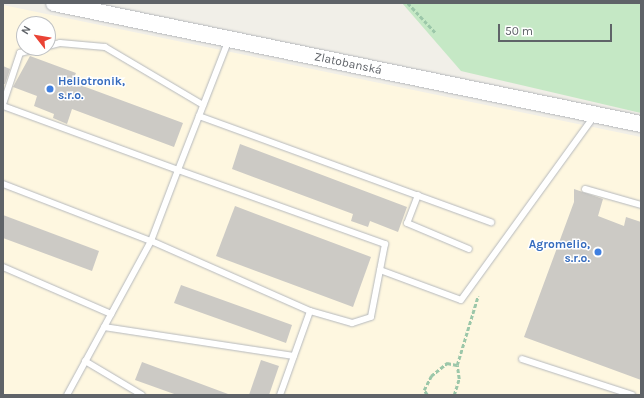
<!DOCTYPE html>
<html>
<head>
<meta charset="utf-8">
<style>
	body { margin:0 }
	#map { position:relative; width:644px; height:398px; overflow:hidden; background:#f1efe8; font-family:Karla,sans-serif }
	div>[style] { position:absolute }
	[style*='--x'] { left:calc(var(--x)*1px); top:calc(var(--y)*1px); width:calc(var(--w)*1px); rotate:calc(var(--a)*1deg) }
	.commercial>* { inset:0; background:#fef7e0 }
	.green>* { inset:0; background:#c5e8c5 }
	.building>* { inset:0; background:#cccac5 }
	.path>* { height:2.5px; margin-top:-1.25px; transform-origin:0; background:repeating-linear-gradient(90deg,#9cc7a9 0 4px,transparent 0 6px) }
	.roads { filter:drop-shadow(0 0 1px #b5b8bc) drop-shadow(0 0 1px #b5b8bc) }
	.service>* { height:6px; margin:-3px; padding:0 3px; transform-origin:3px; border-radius:3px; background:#fff }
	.tertiary>* { height:16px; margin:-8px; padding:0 8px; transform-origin:8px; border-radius:8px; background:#fff }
	.dots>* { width:11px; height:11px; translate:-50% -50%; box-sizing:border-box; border:2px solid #fff; border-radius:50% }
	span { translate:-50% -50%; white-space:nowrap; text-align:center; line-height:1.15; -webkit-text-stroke:3px #fff; paint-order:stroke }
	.street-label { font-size:12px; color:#5f6368 }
	.shop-label { font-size:12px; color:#366cbe; font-weight:700 }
	.left { translate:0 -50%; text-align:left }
	.right { translate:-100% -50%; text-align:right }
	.frame { position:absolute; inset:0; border:4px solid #5f6368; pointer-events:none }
	.north { position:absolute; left:16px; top:16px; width:40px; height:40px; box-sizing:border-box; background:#fff; border:1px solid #bfc1c3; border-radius:50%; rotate:301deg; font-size:11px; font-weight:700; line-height:16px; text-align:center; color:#5f6368 }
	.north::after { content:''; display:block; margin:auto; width:14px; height:18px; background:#ea4335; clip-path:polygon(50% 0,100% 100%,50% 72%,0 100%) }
	.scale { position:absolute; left:498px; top:24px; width:114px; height:18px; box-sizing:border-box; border:2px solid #5f6368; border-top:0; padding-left:5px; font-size:12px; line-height:14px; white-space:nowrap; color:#5f6368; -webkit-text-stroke:3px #fff; paint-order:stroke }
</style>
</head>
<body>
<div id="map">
	<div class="commercial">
		<div style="clip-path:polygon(evenodd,3px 5px,641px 137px,641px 395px,3px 395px,3px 5px,24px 24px,48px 24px,48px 48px,24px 48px,24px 24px)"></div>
	</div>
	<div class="green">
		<div style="clip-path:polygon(402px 3px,641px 3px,641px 113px,461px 71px)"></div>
	</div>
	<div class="building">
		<div style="clip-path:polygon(30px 56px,76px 73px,72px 82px,183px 123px,174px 147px,72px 109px,67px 124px,53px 118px,54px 114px,34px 106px,37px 96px,13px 87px)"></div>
		<div style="clip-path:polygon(3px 66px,10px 69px,5px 84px,3px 84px)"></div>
		<div style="clip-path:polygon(240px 144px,407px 207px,398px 232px,370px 221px,368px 227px,351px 221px,353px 214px,232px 169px)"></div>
		<div style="clip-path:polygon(574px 189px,603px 199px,598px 216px,624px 226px,626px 217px,641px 222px,641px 380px,524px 337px,574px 202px)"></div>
		<div style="clip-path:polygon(235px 206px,371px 257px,353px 307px,216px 256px)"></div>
		<div style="clip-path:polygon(3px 215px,99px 251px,92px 271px,3px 238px)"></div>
		<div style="clip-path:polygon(181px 285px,292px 325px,286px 343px,174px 303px)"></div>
		<div style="clip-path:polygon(261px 360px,279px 366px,269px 395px,249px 395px)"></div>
		<div style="clip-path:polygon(142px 362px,228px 394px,228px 395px,177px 395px,135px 380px)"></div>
	</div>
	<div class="path">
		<div style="--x:408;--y:3;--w:41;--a:47"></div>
		<div style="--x:427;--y:395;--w:6;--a:-121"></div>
		<div style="--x:424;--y:390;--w:16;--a:-63"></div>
		<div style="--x:431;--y:376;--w:21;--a:-39"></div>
		<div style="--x:447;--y:363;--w:10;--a:11"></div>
		<div style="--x:454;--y:395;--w:17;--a:-73"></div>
		<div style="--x:459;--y:379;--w:14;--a:-98"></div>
		<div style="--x:457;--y:365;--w:72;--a:-73.1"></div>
	</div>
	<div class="roads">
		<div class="service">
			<div style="--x:48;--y:46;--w:12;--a:-14"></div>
			<div style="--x:60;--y:43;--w:45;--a:5.1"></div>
			<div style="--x:105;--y:47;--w:114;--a:30.6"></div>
			<div style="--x:3;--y:104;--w:54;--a:-71.6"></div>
			<div style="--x:20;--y:53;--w:21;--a:-14"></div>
			<div style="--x:3;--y:106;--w:186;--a:20.1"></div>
			<div style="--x:178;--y:170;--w:220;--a:19.7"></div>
			<div style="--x:385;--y:244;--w:74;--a:100.9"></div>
			<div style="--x:371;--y:317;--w:20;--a:162"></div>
			<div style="--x:352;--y:323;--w:44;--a:-164.1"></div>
			<div style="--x:310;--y:311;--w:174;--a:-156.2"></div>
			<div style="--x:151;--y:241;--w:76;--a:-69.2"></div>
			<div style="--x:178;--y:170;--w:141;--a:-68.7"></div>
			<div style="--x:199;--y:116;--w:311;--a:20"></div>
			<div style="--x:3;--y:184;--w:159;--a:21.1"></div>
			<div style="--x:151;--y:241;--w:175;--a:118.6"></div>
			<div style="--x:585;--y:189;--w:58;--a:15.9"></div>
			<div style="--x:418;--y:195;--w:30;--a:111"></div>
			<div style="--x:407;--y:223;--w:67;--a:22.8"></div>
			<div style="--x:3;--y:267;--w:118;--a:23.5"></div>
			<div style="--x:380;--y:270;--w:86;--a:20.3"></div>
			<div style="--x:461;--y:300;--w:227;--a:-54.1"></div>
			<div style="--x:104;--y:327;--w:192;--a:8.7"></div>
			<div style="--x:522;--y:359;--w:116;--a:18.1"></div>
			<div style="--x:85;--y:361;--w:66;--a:30.8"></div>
			<div style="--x:280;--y:395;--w:89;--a:-70.3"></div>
		</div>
		<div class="tertiary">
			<div style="--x:54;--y:3;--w:599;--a:11.65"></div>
		</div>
	</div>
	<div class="dots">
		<div style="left:50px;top:89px;background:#3f7fe0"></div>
		<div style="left:598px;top:252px;background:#3f7fe0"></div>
	</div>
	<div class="street-label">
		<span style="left:348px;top:64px;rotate:12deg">Zlatobanská</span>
	</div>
	<div class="shop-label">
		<span class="left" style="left:58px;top:89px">Heliotronik,<br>s.r.o.</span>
		<span class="right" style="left:590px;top:252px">Agromelio,<br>s.r.o.</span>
	</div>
	<div class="frame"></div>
	<div class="north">N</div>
	<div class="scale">50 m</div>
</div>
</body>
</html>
